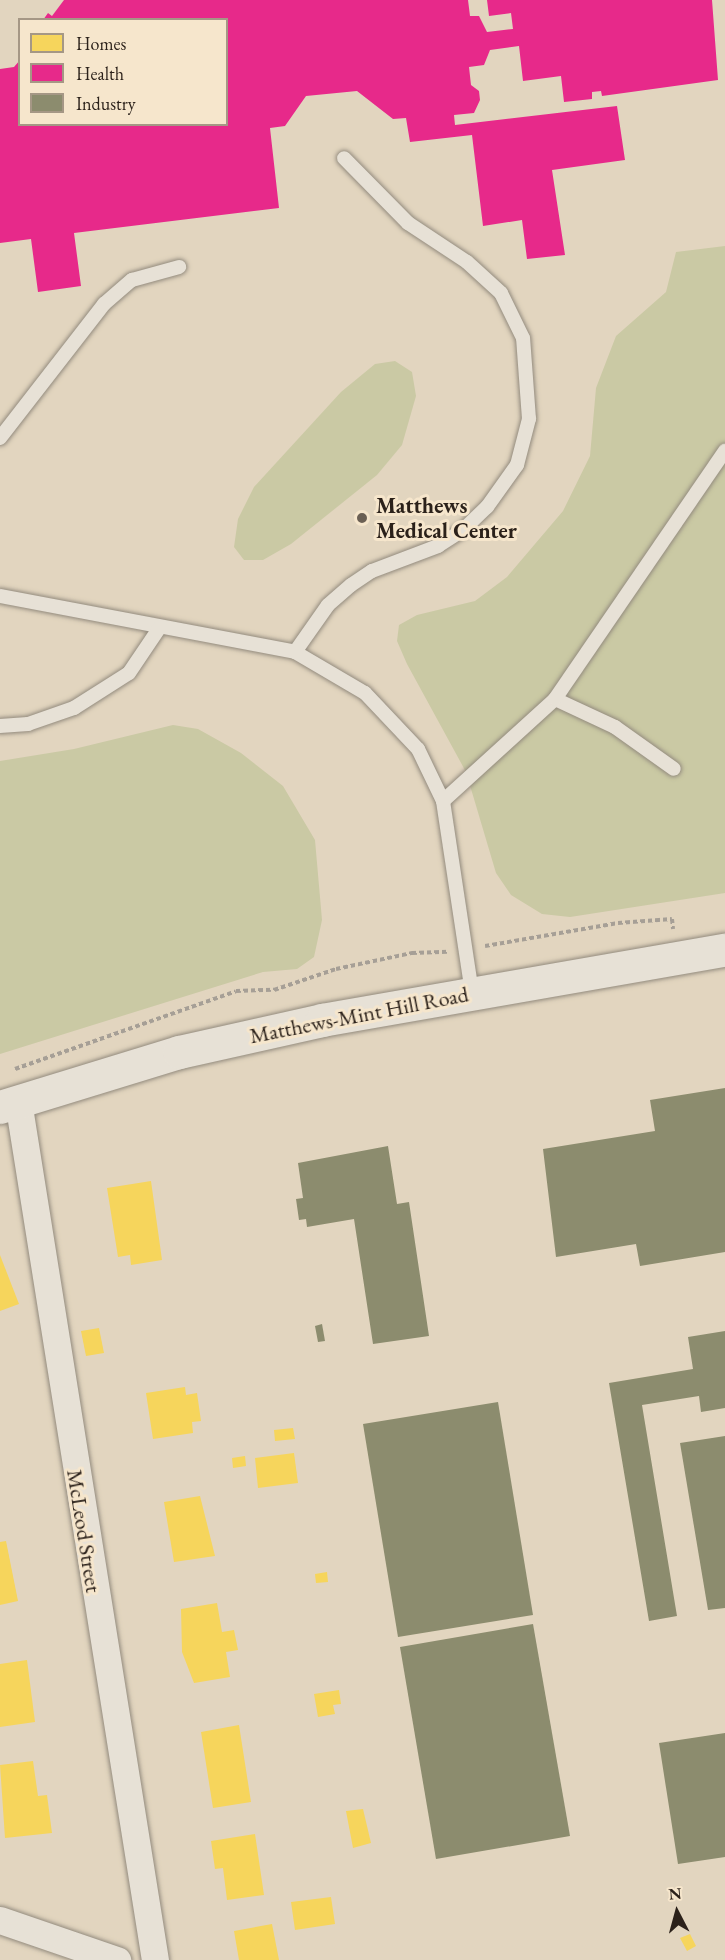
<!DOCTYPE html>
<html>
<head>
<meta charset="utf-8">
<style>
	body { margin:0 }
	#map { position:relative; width:725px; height:1960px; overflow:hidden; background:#e2d5bf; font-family:"EB Garamond",serif }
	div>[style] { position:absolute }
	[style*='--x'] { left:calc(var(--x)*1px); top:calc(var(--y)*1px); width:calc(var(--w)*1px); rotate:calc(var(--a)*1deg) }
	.green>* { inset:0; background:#cac9a4 }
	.homes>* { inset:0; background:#f6d55c }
	.health>* { inset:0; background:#e7298a }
	.industry>* { inset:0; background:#8c8c6e }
	.path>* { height:4px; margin-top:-2px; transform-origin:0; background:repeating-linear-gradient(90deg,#a69f96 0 4.5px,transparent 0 7.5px) }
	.roads { filter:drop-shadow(0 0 2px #938b7e) drop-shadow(0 0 2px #938b7e) }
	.lane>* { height:14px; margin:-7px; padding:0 7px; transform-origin:7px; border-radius:7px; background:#e7e1d6 }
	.street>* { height:27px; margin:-13.5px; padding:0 13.5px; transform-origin:13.5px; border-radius:13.5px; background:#e7e1d6 }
	.secondary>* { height:33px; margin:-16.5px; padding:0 16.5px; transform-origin:16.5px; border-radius:16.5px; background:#e7e1d6 }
	.dots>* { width:16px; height:16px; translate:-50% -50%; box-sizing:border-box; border:3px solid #f6e6cc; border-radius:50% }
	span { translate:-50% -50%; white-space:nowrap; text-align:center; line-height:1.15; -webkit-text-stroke:6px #f6e6cc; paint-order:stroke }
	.poi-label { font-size:22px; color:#2b211a; font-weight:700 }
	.left { translate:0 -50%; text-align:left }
	.street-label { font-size:22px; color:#2b211a }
	.legend { position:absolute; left:18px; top:18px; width:210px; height:108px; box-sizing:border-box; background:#f6e6cc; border:2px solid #a59785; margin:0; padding:8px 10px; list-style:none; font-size:18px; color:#2b211a }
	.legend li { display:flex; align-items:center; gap:12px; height:30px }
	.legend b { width:30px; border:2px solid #a59785 }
	.north { position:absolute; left:647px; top:1882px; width:60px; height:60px; -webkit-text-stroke:4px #f6e6cc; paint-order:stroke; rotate:354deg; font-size:16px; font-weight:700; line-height:24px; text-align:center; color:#2b211a }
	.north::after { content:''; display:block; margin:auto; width:21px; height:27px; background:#2b211a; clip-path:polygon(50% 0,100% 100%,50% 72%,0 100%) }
</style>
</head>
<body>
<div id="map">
	<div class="green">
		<div style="clip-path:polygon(725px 246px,725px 893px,570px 917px,542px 914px,511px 895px,496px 873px,466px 772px,407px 664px,397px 641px,399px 625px,417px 615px,475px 601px,507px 577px,563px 511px,590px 456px,596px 388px,616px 336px,666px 292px,676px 252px)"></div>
		<div style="clip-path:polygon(395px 361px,412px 372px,416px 396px,402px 445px,377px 475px,291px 544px,263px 560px,244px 560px,234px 547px,238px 519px,254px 487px,341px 392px,375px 364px)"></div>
		<div style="clip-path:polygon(173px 725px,198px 729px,241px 753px,283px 786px,315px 840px,322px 920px,314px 957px,297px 969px,263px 972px,0 1054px,0 761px,74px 749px)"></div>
	</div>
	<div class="homes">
		<div style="clip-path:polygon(151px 1181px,162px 1260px,131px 1265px,130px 1255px,118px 1257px,107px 1188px)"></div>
		<div style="clip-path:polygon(0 1255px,19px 1304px,0 1311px)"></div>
		<div style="clip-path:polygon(99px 1328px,104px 1353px,86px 1356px,81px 1331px)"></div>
		<div style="clip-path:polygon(185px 1387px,186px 1395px,197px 1393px,201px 1421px,192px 1422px,193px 1433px,153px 1439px,146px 1393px)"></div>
		<div style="clip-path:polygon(293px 1428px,295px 1439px,275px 1441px,274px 1430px)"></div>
		<div style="clip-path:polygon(294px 1453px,298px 1483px,258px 1488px,255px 1458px)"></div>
		<div style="clip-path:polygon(245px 1456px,246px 1466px,233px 1468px,232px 1458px)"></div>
		<div style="clip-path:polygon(200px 1496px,215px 1556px,174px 1562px,164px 1502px)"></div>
		<div style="clip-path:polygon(6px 1541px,18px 1601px,0 1605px,0 1542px)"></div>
		<div style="clip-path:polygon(327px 1572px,328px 1582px,316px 1583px,315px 1574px)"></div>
		<div style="clip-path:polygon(217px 1603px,222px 1632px,234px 1630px,238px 1650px,226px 1652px,230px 1677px,194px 1683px,182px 1652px,181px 1609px)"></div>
		<div style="clip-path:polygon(27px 1660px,35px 1722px,0 1727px,0 1664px)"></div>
		<div style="clip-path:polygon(339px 1690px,341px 1704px,333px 1705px,335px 1714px,318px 1717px,314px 1694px)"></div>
		<div style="clip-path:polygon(239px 1725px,251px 1802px,213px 1808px,201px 1732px)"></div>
		<div style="clip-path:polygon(33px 1761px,38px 1796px,47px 1795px,52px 1833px,5px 1838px,0 1765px)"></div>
		<div style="clip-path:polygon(363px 1809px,371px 1843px,353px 1848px,346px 1811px)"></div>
		<div style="clip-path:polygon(255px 1834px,264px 1895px,227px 1900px,223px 1868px,215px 1869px,211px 1841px)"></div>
		<div style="clip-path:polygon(331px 1897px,335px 1924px,295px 1930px,291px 1902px)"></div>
		<div style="clip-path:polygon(272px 1924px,279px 1960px,239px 1960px,234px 1931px)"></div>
		<div style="clip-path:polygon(690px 1934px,696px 1946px,687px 1951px,680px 1938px)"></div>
	</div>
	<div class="health">
		<div style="clip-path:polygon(64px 0,468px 0,470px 16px,479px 16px,487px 32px,513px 29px,511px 13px,489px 16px,487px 0,712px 0,718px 80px,602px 96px,601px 91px,592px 92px,592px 99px,564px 102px,561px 76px,523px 81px,519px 46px,490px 50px,484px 65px,469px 67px,471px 85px,479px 91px,480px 100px,474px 113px,454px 115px,455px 125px,617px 106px,625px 160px,552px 170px,565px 255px,527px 259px,522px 220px,483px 226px,472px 135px,410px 142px,406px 118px,393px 119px,357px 91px,306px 96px,285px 126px,270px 128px,279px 208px,74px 233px,81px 286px,38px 292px,31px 239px,0 243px,0 69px,14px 67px,20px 60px,20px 124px,226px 124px,226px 20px,43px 20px,48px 13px,52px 16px)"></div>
	</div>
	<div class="industry">
		<div style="clip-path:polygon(725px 1088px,725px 1252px,640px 1266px,636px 1244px,556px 1257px,543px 1149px,655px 1131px,650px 1100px)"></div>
		<div style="clip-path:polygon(388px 1146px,397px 1204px,409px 1202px,429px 1336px,373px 1344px,354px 1219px,307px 1227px,306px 1219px,299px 1220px,296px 1199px,303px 1198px,298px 1163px)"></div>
		<div style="clip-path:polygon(322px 1324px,325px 1341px,318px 1342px,315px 1326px)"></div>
		<div style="clip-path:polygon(725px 1331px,725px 1408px,701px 1412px,699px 1396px,642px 1405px,677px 1616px,649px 1621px,609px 1383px,693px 1369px,688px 1337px)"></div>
		<div style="clip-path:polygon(498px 1402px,533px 1615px,398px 1637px,363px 1424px)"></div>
		<div style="clip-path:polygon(725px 1436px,725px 1608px,708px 1610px,680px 1443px)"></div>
		<div style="clip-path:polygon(533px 1624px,570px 1836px,436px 1859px,400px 1647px)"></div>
		<div style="clip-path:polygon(725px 1733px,725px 1857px,678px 1864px,659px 1743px)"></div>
	</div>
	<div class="path">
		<div style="--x:485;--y:946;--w:135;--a:-9.8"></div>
		<div style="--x:618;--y:923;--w:54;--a:-4.2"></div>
		<div style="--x:672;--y:919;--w:10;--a:84"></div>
		<div style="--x:15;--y:1069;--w:234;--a:-19.4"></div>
		<div style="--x:236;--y:991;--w:38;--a:-2"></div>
		<div style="--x:274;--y:990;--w:65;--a:-18.7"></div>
		<div style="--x:336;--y:969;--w:78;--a:-11.9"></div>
		<div style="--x:412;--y:953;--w:36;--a:-2"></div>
	</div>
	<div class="roads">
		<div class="lane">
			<div style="--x:0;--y:438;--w:170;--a:-52.2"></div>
			<div style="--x:104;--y:304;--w:37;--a:-41"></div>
			<div style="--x:132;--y:280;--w:49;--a:-15.5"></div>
			<div style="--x:0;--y:596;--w:300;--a:10.7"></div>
			<div style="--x:295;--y:652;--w:81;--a:30.4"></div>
			<div style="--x:365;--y:693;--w:77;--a:46.6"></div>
			<div style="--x:418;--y:749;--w:58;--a:64.3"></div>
			<div style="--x:443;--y:801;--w:194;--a:81.4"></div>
			<div style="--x:295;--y:652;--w:57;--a:-54.9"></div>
			<div style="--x:328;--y:605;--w:30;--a:-41"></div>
			<div style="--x:351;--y:585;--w:25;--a:-34"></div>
			<div style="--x:372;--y:571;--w:71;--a:-20.7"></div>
			<div style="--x:438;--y:546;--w:31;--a:-33"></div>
			<div style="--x:464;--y:529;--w:32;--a:-44"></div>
			<div style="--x:487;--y:507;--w:52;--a:-54.5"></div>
			<div style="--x:517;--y:465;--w:48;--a:-75.4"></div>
			<div style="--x:529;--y:419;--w:81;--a:-94.2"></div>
			<div style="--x:523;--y:338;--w:50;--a:-116.1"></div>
			<div style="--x:501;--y:293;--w:46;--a:-137.6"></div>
			<div style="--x:467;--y:262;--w:71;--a:-146.5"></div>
			<div style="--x:408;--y:223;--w:91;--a:-134.6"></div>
			<div style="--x:555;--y:699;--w:66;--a:25"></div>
			<div style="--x:615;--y:727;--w:72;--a:35.4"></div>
			<div style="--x:0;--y:726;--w:28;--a:-4"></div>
			<div style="--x:28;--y:724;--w:49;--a:-19.2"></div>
			<div style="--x:74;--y:708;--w:65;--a:-32.5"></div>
			<div style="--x:129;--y:673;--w:55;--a:-56"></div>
			<div style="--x:443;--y:801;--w:151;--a:-42.3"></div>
			<div style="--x:555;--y:699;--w:301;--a:-55.6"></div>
		</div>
		<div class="street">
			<div style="--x:18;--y:1101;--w:870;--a:80.94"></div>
			<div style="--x:0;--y:1920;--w:124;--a:18.9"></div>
		</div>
		<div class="secondary">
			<div style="--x:0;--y:1107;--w:187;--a:-17.1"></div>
			<div style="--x:179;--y:1052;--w:147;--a:-12.6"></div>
			<div style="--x:322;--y:1020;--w:409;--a:-9.9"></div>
		</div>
	</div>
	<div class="dots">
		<div style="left:362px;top:518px;background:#6b6054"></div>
	</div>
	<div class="poi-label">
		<span class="left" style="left:376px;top:518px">Matthews<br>Medical Center</span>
	</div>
	<div class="street-label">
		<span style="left:359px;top:1015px;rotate:-11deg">Matthews-Mint Hill Road</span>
		<span style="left:84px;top:1531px;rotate:81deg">McLeod Street</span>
	</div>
	<ul class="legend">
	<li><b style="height:16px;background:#f6d55c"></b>Homes</li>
	<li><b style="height:16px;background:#e7298a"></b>Health</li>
	<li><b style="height:16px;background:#8c8c6e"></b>Industry</li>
	</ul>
	<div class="north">N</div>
</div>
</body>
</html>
